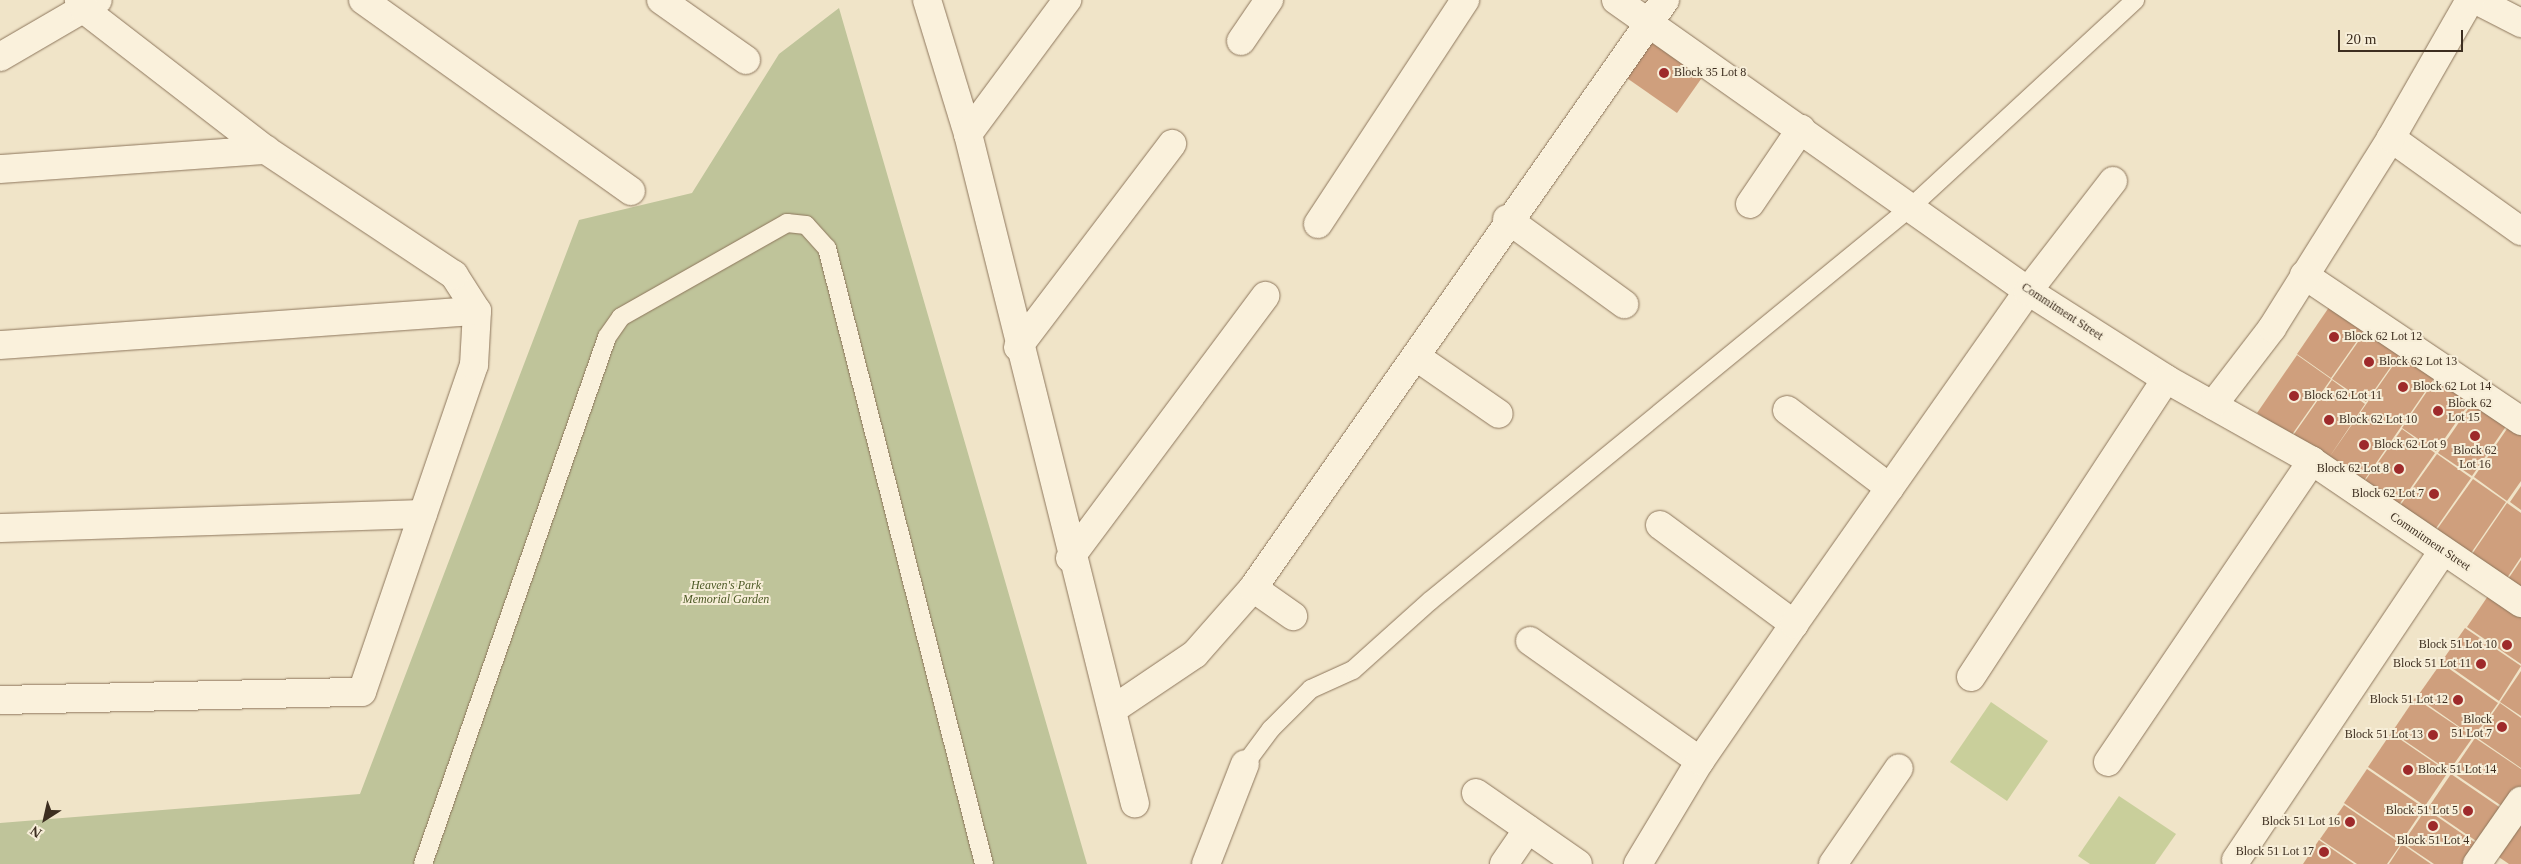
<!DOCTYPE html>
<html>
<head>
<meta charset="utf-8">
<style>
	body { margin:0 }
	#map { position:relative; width:2521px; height:864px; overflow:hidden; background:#f0e4c8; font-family:"Times New Roman",serif }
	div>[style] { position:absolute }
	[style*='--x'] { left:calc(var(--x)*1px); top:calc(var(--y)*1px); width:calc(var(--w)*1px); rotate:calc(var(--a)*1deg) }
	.green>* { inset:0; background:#c9cf9b }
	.cemetery>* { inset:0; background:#bfc49a }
	.building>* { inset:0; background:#cf9f7d }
	.roads { filter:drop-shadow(0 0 1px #8d765c) drop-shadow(0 0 1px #8d765c) }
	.service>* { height:18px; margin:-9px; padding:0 9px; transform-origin:9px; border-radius:9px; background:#faf1dc }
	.minor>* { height:28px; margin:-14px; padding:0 14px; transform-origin:14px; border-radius:14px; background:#faf1dc }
	.dots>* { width:14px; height:14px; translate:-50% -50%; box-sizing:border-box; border:2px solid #f7eed8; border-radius:50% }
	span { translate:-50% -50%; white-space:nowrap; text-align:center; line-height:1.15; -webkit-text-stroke:4px #f7eed8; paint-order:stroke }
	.poi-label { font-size:12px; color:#3d2e20 }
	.left { translate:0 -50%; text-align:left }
	.right { translate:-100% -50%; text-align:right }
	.street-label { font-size:12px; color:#3d2e20 }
	.park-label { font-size:12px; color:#4d5a26; font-style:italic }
	.north { position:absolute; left:20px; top:794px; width:50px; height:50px; -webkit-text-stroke:4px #f7eed8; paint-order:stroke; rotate:215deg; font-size:14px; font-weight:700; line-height:20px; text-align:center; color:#3d2e20 }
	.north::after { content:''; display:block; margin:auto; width:18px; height:22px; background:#3d2e20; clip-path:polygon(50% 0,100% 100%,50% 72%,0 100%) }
	.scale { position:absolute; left:2338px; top:30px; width:125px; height:22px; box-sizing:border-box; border:2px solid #3d2e20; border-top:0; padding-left:6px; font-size:15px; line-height:18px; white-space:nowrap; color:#3d2e20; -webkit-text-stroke:4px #f7eed8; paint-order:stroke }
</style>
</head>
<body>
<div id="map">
	<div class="green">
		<div style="clip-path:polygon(1991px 702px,2048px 741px,2007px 801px,1950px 762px)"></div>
		<div style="clip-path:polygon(2119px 796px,2176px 834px,2155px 864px,2090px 864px,2078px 856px)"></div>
	</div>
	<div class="cemetery">
		<div style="clip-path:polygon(839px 8px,1087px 864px,0 864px,0 823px,360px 794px,579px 220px,692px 193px,779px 54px)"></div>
	</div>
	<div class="building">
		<div style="clip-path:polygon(1651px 33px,1706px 72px,1677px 113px,1621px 74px)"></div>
		<div style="clip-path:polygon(2336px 297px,2371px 321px,2331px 378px,2297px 354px)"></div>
		<div style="clip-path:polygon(2372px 322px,2406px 345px,2366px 402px,2332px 379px)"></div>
		<div style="clip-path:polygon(2406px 347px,2440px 370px,2361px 485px,2292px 437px,2332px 380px,2365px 404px,2328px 459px)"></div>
		<div style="clip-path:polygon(2297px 355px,2331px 379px,2291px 436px,2257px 413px)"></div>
		<div style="clip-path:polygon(2441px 371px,2475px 395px,2436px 451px,2402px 428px)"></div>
		<div style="clip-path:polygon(2477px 396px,2511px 419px,2472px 476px,2438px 453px)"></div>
		<div style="clip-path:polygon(2513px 420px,2521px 425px,2521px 481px,2507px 501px,2474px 477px)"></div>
		<div style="clip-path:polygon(2402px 429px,2435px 453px,2396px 509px,2362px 485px)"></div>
		<div style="clip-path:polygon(2437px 454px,2471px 478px,2432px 534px,2397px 510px)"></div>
		<div style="clip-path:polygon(2473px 479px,2506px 502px,2467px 559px,2433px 535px)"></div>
		<div style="clip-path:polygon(2521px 486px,2521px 510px,2510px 502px)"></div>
		<div style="clip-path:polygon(2507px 503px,2521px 513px,2521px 557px,2503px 584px,2468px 560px)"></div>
		<div style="clip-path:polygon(2521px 560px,2521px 596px,2504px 585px)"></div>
		<div style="clip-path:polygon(2490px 593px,2521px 614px,2521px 664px,2467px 627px)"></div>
		<div style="clip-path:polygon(2465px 628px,2521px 666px,2499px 701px,2442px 661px)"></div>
		<div style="clip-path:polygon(2441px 663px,2498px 703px,2474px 737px,2417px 697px)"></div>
		<div style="clip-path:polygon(2521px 671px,2521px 716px,2500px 702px)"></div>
		<div style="clip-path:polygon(2415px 698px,2473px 737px,2449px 771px,2392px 732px)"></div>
		<div style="clip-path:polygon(2500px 703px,2521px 718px,2521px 768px,2476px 737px)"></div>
		<div style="clip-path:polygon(2391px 733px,2448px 772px,2425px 806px,2368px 767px)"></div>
		<div style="clip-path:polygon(2475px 738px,2521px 769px,2521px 793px,2509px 811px,2452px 772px)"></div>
		<div style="clip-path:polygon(2367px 769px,2424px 808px,2401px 842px,2344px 803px)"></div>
		<div style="clip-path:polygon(2451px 774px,2508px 813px,2485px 847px,2428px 808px)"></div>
		<div style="clip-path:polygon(2344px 805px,2401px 844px,2387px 864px,2357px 864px,2320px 839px)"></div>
		<div style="clip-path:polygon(2426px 809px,2483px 848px,2472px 864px,2434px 864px,2403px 843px)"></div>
		<div style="clip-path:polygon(2521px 822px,2521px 864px,2509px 864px,2490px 851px)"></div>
		<div style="clip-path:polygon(2319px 840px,2354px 864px,2303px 864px)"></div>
		<div style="clip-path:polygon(2402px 844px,2431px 864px,2389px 864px)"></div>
	</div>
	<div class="roads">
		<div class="service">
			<div style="--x:1245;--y:764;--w:44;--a:-53.4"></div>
			<div style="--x:1271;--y:729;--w:57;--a:-45"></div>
			<div style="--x:1311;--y:689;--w:46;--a:-24.3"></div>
			<div style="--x:1353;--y:670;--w:103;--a:-41.9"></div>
			<div style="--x:1430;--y:601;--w:622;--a:-39.32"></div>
			<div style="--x:1911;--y:207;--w:305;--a:-42.7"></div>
			<div style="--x:423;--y:864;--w:558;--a:-70.75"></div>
			<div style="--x:607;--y:337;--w:24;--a:-55"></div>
			<div style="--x:621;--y:317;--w:191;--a:-29.5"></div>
			<div style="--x:787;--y:223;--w:19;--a:6"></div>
			<div style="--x:806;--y:225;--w:31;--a:48"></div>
			<div style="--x:827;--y:248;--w:636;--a:75.7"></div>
		</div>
		<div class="minor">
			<div style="--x:363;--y:0;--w:329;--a:35.5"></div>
			<div style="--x:661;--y:0;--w:104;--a:35.2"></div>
			<div style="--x:927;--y:0;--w:140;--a:73"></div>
			<div style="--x:968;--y:134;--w:690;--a:76"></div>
			<div style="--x:1616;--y:0;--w:504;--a:35.23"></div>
			<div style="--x:2028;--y:291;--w:164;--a:32.5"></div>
			<div style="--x:2166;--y:379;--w:167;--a:29.3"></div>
			<div style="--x:2312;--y:461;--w:253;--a:34.2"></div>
			<div style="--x:2476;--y:0;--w:51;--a:27.1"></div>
			<div style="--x:1241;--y:41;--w:50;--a:-55.7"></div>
			<div style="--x:0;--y:57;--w:113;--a:-30.2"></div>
			<div style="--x:968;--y:134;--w:167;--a:-53.5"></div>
			<div style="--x:2391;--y:138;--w:160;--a:35.6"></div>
			<div style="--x:0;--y:169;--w:267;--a:-4.1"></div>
			<div style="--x:1750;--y:204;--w:91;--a:-55.8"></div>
			<div style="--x:1507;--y:219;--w:145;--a:36"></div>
			<div style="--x:1318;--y:224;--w:268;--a:-56.7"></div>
			<div style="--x:2304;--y:275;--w:262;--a:33.9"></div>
			<div style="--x:0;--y:345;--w:478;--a:-4.1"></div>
			<div style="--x:1018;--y:347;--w:255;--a:-52.8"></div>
			<div style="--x:1418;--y:358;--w:98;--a:34.7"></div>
			<div style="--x:2213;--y:405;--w:97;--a:-52.5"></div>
			<div style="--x:2272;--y:328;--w:224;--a:-57.9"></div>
			<div style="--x:2391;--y:138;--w:159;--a:-60.2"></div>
			<div style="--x:1787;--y:410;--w:129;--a:37.1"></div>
			<div style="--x:1660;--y:525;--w:167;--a:36.5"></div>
			<div style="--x:0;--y:528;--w:423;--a:-1.9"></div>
			<div style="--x:1070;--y:558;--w:327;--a:-53.3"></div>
			<div style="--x:1253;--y:588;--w:49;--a:35"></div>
			<div style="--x:1530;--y:641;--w:208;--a:35.2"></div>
			<div style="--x:1971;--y:677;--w:356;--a:-56.8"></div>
			<div style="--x:0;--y:700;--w:362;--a:-1.3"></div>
			<div style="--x:362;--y:692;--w:346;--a:-71.1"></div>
			<div style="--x:474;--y:365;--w:54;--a:-86.8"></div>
			<div style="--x:477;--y:311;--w:43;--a:-122.6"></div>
			<div style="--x:454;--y:275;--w:226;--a:-146.4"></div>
			<div style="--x:266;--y:150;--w:229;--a:-142.3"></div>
			<div style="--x:85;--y:10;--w:12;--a:-121"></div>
			<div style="--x:1112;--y:710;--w:100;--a:-34"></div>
			<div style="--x:1195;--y:654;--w:88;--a:-48.7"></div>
			<div style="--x:1253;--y:588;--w:718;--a:-54.98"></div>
			<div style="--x:2108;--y:762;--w:364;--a:-55.9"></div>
			<div style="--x:1476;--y:793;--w:124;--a:34.8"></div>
			<div style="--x:2236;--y:860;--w:372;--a:-56.2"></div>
			<div style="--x:1206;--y:864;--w:107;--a:-68.7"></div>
			<div style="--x:1504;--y:864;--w:42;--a:-55.6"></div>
			<div style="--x:1638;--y:864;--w:120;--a:-59"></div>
			<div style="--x:1700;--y:761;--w:166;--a:-55.5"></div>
			<div style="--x:1794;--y:624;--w:407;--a:-54.9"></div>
			<div style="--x:2028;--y:291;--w:139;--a:-52.3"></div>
			<div style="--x:1833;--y:864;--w:116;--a:-55.5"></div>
			<div style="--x:2477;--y:864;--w:77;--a:-55.1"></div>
		</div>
	</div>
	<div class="dots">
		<div style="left:1664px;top:73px;background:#9e2a2b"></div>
		<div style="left:2334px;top:337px;background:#9e2a2b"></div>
		<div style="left:2369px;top:362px;background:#9e2a2b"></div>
		<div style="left:2403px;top:387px;background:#9e2a2b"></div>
		<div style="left:2294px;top:396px;background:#9e2a2b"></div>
		<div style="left:2438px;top:411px;background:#9e2a2b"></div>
		<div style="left:2329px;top:420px;background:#9e2a2b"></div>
		<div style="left:2475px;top:436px;background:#9e2a2b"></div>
		<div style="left:2364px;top:445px;background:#9e2a2b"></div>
		<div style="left:2399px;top:469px;background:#9e2a2b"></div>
		<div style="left:2434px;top:494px;background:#9e2a2b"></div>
		<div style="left:2507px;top:645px;background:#9e2a2b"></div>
		<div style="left:2481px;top:664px;background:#9e2a2b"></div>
		<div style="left:2458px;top:700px;background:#9e2a2b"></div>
		<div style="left:2502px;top:727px;background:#9e2a2b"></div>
		<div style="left:2433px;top:735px;background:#9e2a2b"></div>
		<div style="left:2408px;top:770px;background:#9e2a2b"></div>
		<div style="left:2468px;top:811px;background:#9e2a2b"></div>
		<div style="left:2350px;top:822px;background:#9e2a2b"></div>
		<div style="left:2433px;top:826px;background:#9e2a2b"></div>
		<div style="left:2324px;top:852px;background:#9e2a2b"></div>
	</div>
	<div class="poi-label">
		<span class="left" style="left:1674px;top:73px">Block 35 Lot 8</span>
		<span class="left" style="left:2344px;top:337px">Block 62 Lot 12</span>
		<span class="left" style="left:2379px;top:362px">Block 62 Lot 13</span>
		<span class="left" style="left:2413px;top:387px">Block 62 Lot 14</span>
		<span class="left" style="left:2304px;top:396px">Block 62 Lot 11</span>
		<span class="left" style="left:2448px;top:411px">Block 62<br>Lot 15</span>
		<span class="left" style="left:2339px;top:420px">Block 62 Lot 10</span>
		<span class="left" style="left:2374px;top:445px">Block 62 Lot 9</span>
		<span style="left:2475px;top:458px">Block 62<br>Lot 16</span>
		<span class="right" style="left:2389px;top:469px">Block 62 Lot 8</span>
		<span class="right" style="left:2424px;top:494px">Block 62 Lot 7</span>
		<span class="right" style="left:2497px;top:645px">Block 51 Lot 10</span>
		<span class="right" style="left:2471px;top:664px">Block 51 Lot 11</span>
		<span class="right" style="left:2448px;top:700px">Block 51 Lot 12</span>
		<span class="right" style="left:2492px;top:727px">Block<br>51 Lot 7</span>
		<span class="right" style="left:2423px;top:735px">Block 51 Lot 13</span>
		<span class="left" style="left:2418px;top:770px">Block 51 Lot 14</span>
		<span class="right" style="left:2458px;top:811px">Block 51 Lot 5</span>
		<span class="right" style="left:2340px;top:822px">Block 51 Lot 16</span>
		<span style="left:2433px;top:841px">Block 51 Lot 4</span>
		<span class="right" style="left:2314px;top:852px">Block 51 Lot 17</span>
	</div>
	<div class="street-label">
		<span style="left:2062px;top:312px;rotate:33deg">Commitment Street</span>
		<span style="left:2430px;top:542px;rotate:34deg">Commitment Street</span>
	</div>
	<div class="park-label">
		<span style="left:726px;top:593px">Heaven's Park<br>Memorial Garden</span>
	</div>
	<div class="north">N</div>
	<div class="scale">20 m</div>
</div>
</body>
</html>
